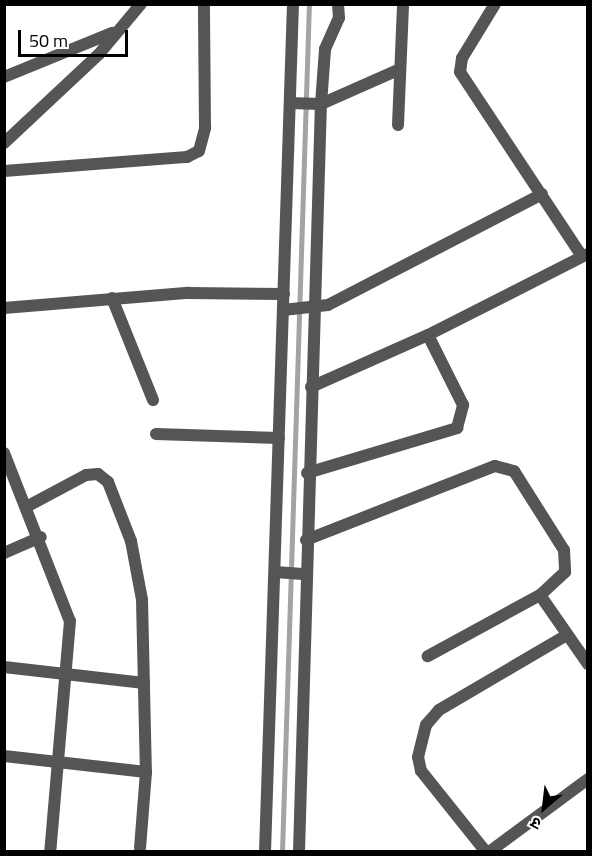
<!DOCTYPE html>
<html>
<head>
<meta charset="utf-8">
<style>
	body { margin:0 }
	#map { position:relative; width:592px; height:856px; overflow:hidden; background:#fff; font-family:"Titillium Web","Noto Sans Devanagari",sans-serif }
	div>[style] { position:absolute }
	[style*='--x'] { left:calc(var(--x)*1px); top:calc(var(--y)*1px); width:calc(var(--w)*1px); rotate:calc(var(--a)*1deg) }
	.stream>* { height:4.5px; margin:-2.25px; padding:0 2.25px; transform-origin:2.25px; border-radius:2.25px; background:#a3a3a3 }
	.minor>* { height:12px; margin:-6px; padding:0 6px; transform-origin:6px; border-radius:6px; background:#555 }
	span { translate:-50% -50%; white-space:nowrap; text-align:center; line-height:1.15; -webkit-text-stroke:4.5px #fff; paint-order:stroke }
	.frame { position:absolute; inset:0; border:6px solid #000; pointer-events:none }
	.north { position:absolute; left:514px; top:778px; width:60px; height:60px; -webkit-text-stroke:4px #fff; paint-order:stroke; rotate:208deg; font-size:16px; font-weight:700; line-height:24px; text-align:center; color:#000 }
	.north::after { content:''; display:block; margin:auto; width:21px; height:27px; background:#000; clip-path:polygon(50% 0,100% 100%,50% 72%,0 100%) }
	.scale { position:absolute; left:18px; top:30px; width:110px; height:27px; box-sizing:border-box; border:3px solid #000; border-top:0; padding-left:8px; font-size:18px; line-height:21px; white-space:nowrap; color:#000; -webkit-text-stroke:4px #fff; paint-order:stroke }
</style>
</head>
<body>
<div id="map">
	<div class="stream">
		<div style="--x:282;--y:852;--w:848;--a:-88.18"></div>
	</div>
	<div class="minor">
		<div style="--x:495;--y:4;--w:63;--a:121.4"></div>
		<div style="--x:462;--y:58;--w:14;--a:98"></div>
		<div style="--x:460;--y:72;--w:221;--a:56.5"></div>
		<div style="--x:4;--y:77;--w:117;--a:-22.2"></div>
		<div style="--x:290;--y:103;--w:31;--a:2"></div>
		<div style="--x:321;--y:104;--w:86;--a:-23.9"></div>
		<div style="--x:398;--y:125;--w:121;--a:-87.6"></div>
		<div style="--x:4;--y:143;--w:130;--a:-43.1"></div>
		<div style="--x:99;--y:54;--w:65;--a:-50"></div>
		<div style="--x:4;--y:171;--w:184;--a:-4.4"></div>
		<div style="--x:187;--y:157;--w:13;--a:-27"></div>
		<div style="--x:199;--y:151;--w:24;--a:-75"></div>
		<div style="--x:205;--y:128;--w:124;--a:-90.5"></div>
		<div style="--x:112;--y:298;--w:110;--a:68.1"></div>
		<div style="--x:4;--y:308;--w:185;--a:-4.7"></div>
		<div style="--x:188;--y:293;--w:96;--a:0.6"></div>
		<div style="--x:283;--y:310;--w:45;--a:-6.3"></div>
		<div style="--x:328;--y:305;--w:241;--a:-27.4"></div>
		<div style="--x:311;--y:387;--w:128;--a:-24"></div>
		<div style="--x:428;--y:335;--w:179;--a:-26.9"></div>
		<div style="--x:156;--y:434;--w:123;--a:1.9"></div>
		<div style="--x:4;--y:453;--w:180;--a:68.6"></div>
		<div style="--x:70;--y:621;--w:232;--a:94.9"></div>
		<div style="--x:307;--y:473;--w:157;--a:-16.7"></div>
		<div style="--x:457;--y:428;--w:24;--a:-75"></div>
		<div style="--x:463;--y:405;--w:78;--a:-116.6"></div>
		<div style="--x:26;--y:507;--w:68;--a:-28.1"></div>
		<div style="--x:86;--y:475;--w:12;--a:-5"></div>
		<div style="--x:98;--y:474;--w:13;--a:39"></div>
		<div style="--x:108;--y:482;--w:63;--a:68.7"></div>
		<div style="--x:131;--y:541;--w:60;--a:79.4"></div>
		<div style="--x:142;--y:600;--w:172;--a:88.7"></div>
		<div style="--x:146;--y:772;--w:76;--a:94.5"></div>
		<div style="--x:306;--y:540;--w:203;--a:-21.4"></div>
		<div style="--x:495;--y:466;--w:20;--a:15"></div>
		<div style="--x:514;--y:471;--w:93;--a:57.7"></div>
		<div style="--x:564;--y:550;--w:22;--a:87"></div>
		<div style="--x:565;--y:572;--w:34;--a:137"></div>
		<div style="--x:540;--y:595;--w:128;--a:151.4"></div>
		<div style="--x:4;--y:553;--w:40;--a:-23.4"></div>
		<div style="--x:275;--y:572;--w:31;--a:4"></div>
		<div style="--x:540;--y:595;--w:84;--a:55.2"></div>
		<div style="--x:4;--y:667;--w:141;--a:6.5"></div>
		<div style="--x:4;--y:756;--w:143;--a:6.4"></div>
		<div style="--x:265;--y:852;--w:848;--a:-88.11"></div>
		<div style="--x:299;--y:852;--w:748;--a:-88.32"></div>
		<div style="--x:321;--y:104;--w:55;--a:-85.8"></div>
		<div style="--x:325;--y:49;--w:34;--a:-66"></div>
		<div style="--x:339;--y:18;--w:14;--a:-94"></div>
		<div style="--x:486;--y:852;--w:104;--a:-128.7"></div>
		<div style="--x:421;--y:771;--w:14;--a:-102"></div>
		<div style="--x:418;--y:757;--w:33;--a:-76"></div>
		<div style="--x:426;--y:725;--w:20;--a:-49"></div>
		<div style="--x:439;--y:710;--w:148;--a:-30.4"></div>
		<div style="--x:489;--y:852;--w:123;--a:-36.4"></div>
	</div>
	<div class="frame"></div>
	<div class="north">उ</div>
	<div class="scale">50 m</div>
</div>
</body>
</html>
